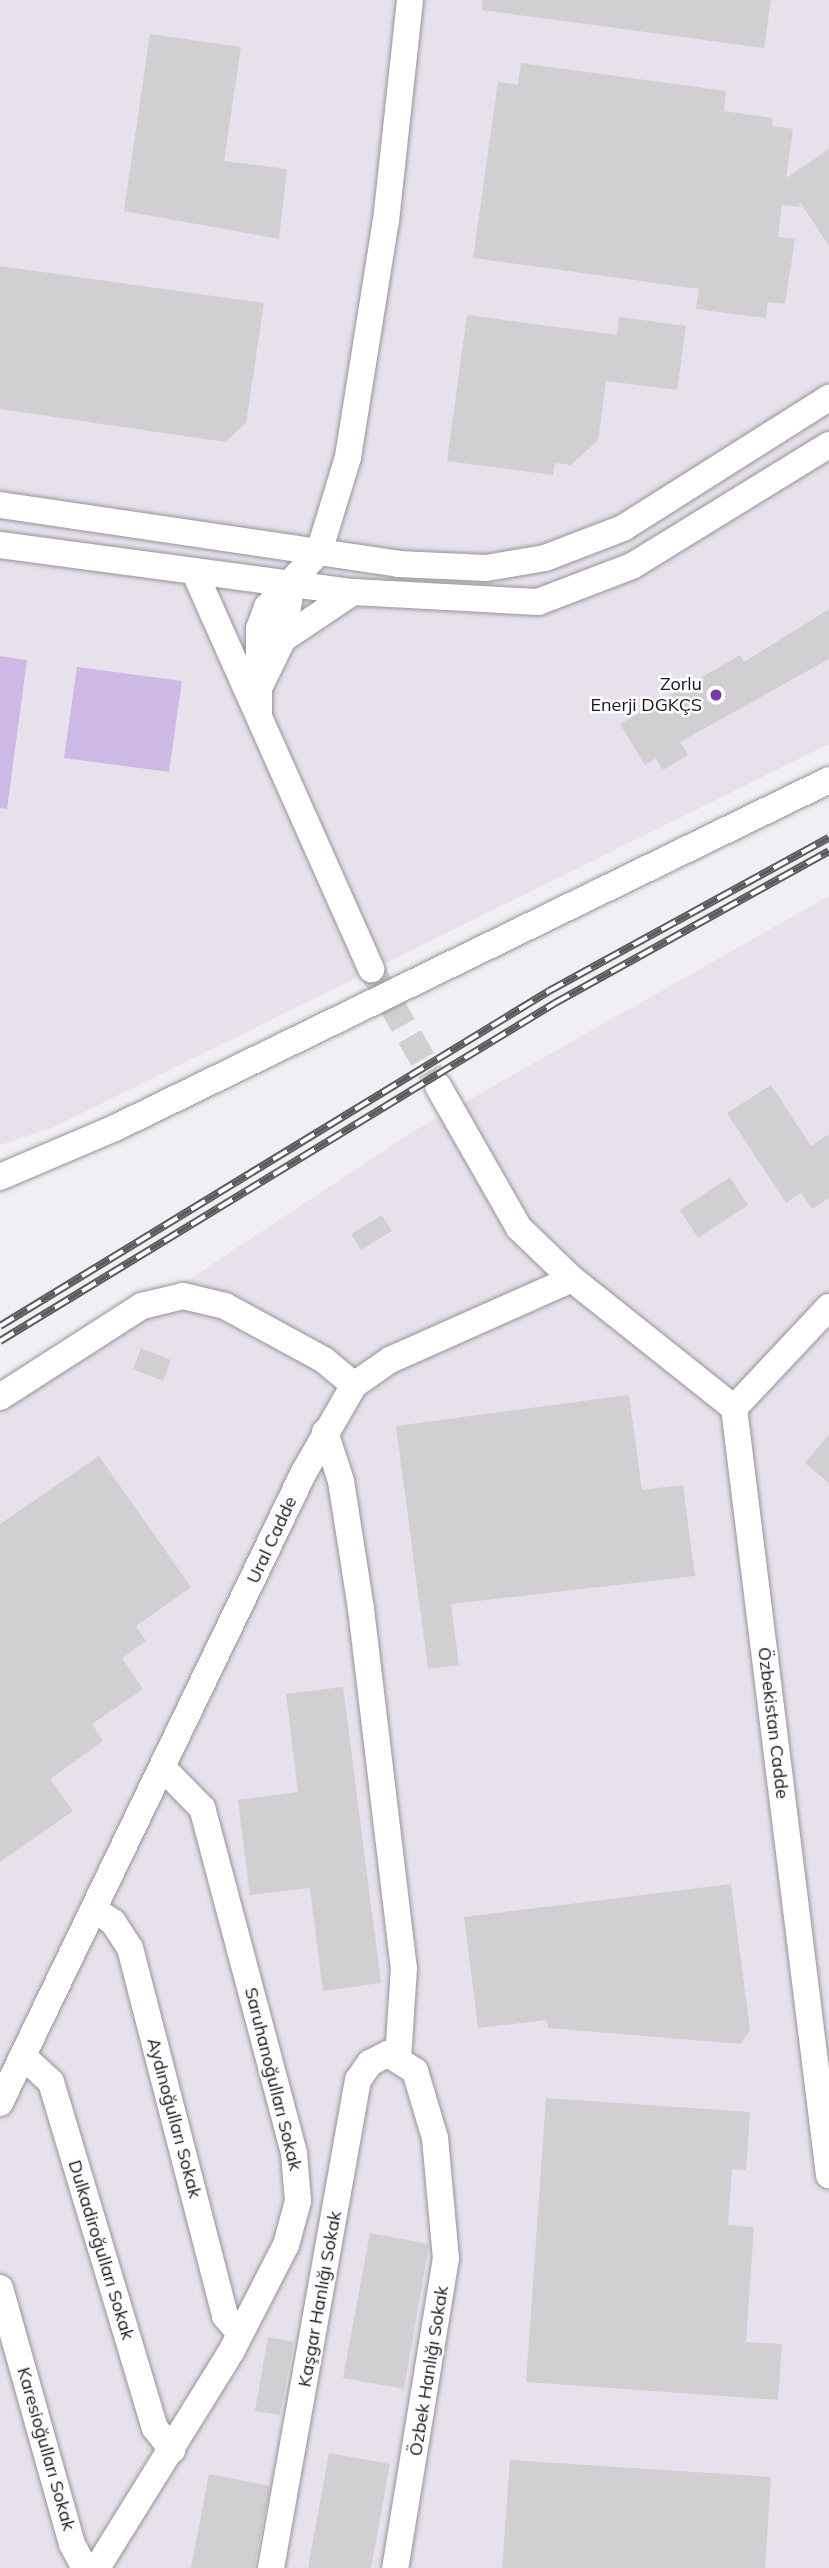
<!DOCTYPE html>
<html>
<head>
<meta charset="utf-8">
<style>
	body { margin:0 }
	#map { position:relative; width:829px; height:2568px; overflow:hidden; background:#f1eff3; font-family:Mulish,sans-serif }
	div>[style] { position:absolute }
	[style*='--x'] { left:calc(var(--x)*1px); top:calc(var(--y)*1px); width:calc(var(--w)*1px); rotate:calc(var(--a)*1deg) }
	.built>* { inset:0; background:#e7e1ec }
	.green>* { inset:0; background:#ceb8e6 }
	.building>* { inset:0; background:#d1cfd2 }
	.minor-tunnel>* { height:26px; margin-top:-13px; transform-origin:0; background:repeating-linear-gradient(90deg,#d0cfd2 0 26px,transparent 0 39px) }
	.roads { filter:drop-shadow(0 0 2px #969498) drop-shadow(0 0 2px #969498) }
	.minor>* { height:26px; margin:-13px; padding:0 13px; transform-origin:13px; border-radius:13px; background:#fff }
	.rail>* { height:8px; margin-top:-4px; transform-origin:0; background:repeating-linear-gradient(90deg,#fefdff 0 16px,#5c5b5e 0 32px); box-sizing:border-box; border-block:2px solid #5c5b5e }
	.dots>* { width:19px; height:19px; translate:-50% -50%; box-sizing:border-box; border:4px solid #fefdff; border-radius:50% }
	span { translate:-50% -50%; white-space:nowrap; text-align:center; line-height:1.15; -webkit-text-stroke:5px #fefdff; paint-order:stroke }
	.poi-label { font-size:18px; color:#181719 }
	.right { translate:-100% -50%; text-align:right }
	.street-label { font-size:18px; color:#181719 }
</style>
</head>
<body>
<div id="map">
	<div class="built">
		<div style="clip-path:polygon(0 0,829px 0,829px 744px,52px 1128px,0 1145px)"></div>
		<div style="clip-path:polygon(829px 896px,829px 2568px,0 2568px,0 1405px,412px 1132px)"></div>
	</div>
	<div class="green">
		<div style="clip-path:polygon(0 656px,27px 660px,7px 809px,0 808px)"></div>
		<div style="clip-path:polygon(77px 667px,182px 681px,169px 772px,64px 758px)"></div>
	</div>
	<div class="building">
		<div style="clip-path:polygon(482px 0,771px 0,764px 48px,482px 10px)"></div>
		<div style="clip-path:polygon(150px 34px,241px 47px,224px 161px,287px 169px,279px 239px,124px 211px)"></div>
		<div style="clip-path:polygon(521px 63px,726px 91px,724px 111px,773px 118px,772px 126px,793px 129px,786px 178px,829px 149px,829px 246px,800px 202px,799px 207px,782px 205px,778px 237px,795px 239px,785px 304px,768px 302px,766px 318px,696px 309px,699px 289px,473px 258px,498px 82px,518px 85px)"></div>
		<div style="clip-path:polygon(0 266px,264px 303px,246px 423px,225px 442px,0 409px)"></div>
		<div style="clip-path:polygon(467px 315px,617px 335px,619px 317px,686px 326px,677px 390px,606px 381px,598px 440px,571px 465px,555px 463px,553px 475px,447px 461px)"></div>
		<div style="clip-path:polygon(829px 609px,829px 659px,680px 742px,688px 755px,663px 770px,656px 758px,645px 765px,620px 724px,740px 655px,744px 662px)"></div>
		<div style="clip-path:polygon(771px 1085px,811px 1146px,829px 1134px,829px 1198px,812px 1209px,801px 1193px,786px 1203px,727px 1113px)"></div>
		<div style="clip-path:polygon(730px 1177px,748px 1205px,698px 1238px,680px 1210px)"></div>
		<div style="clip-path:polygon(382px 1215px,392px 1231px,361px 1250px,351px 1234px)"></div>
		<div style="clip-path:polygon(141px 1348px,171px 1360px,163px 1381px,133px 1369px)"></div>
		<div style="clip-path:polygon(629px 1395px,642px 1490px,683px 1485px,695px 1576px,451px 1604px,459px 1665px,428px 1669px,396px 1426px)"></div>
		<div style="clip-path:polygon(829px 1434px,829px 1483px,805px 1463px)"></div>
		<div style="clip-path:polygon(99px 1456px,191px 1587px,136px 1626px,146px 1641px,122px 1658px,143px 1689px,92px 1724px,103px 1741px,50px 1779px,73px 1811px,0 1862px,0 1524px)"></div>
		<div style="clip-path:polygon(343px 1687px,381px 1983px,323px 1991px,310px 1888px,250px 1895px,238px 1800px,298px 1792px,286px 1694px)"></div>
		<div style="clip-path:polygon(731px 1884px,750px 2030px,741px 2044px,548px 2028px,547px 2020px,478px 2028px,464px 1917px)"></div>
		<div style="clip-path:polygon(546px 2098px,750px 2112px,746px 2170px,732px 2169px,728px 2225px,754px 2227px,746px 2342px,782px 2344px,778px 2400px,526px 2382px)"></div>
		<div style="clip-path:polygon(370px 2233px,429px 2244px,404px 2389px,343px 2378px)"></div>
		<div style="clip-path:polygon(268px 2337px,294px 2342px,280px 2415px,255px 2411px)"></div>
		<div style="clip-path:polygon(329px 2453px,390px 2464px,371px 2568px,308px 2568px)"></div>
		<div style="clip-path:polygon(510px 2460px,771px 2477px,765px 2568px,502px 2568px)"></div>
		<div style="clip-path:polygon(209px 2474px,270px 2486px,254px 2568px,191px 2568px)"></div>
	</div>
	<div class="minor-tunnel">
		<div style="--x:371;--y:969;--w:135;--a:60.2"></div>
	</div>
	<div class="roads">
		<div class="minor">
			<div style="--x:0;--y:505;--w:402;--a:8.4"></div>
			<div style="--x:398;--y:564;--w:88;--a:2.6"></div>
			<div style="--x:486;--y:568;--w:60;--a:-9.6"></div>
			<div style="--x:545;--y:558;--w:84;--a:-21"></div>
			<div style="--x:623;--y:528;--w:244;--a:-32.3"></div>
			<div style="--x:0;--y:545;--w:356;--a:7.6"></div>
			<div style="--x:353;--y:592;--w:185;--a:3.1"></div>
			<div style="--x:538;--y:602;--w:101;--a:-21"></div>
			<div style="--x:632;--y:566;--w:231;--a:-31.6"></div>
			<div style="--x:194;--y:571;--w:436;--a:66"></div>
			<div style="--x:283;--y:639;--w:84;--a:-33.9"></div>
			<div style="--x:259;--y:688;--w:55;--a:-63.9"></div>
			<div style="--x:283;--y:639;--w:52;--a:-81.1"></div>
			<div style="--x:259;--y:714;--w:85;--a:-90"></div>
			<div style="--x:259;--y:629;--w:23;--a:-70"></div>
			<div style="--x:267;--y:607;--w:76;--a:-46.6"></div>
			<div style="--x:319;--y:552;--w:99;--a:-73"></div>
			<div style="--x:348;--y:457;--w:239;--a:-80.9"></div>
			<div style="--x:386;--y:221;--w:222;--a:-83.8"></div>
			<div style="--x:438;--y:1086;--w:163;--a:60.3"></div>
			<div style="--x:519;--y:1228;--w:74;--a:43.9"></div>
			<div style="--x:0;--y:1177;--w:125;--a:-23.1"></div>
			<div style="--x:115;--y:1128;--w:794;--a:-25.98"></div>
			<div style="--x:829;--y:1307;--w:139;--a:133.2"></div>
			<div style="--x:734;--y:1408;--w:773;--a:82.94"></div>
			<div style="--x:0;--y:1397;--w:169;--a:-32.7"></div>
			<div style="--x:142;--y:1306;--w:42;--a:-13.7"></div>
			<div style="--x:183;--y:1296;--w:43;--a:13.4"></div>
			<div style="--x:225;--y:1306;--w:113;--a:28.6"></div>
			<div style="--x:324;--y:1360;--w:39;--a:40"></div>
			<div style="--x:325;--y:1432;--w:52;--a:71.9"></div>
			<div style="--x:341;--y:1481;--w:130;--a:81.1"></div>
			<div style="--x:361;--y:1609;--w:362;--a:83.2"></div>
			<div style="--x:404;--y:1968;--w:90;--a:93.8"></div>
			<div style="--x:96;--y:1911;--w:20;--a:33"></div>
			<div style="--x:113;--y:1922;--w:31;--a:57"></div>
			<div style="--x:130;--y:1948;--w:380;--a:75.5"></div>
			<div style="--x:225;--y:2316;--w:23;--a:49"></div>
			<div style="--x:23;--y:2056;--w:38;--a:43"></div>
			<div style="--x:51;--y:2082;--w:361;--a:73.3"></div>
			<div style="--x:155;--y:2428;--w:28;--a:52"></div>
			<div style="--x:0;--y:2103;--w:700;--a:-64.28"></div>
			<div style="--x:304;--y:1472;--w:100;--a:-60.1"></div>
			<div style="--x:354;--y:1385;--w:44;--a:-34.8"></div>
			<div style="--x:390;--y:1360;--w:199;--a:-24"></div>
			<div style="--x:572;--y:1279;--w:207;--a:38.5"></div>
			<div style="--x:0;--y:2288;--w:266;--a:74.3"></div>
			<div style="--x:72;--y:2544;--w:27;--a:62"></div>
			<div style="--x:97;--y:2568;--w:256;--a:-58.2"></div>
			<div style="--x:232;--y:2350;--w:118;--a:-62.8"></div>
			<div style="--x:286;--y:2245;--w:46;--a:-74.7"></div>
			<div style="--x:298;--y:2201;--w:48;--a:-94.8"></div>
			<div style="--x:294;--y:2153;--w:357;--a:-104.9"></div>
			<div style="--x:202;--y:1808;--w:54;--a:-134.3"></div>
			<div style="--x:271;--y:2568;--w:496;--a:-79.9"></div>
			<div style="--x:358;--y:2080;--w:21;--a:-55"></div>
			<div style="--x:370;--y:2063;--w:20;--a:-27"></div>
			<div style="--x:388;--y:2054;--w:32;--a:32"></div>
			<div style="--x:415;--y:2071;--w:70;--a:73.4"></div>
			<div style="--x:435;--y:2138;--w:121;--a:84.8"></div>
			<div style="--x:446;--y:2258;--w:314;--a:99.3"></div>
		</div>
	</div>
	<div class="rail">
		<div style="--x:0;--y:1326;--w:643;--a:-31.39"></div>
		<div style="--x:549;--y:991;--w:319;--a:-28.7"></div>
		<div style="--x:0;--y:1341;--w:650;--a:-31.34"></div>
		<div style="--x:555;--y:1003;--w:313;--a:-29"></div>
	</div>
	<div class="dots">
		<div style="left:716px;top:695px;background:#7a37ab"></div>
	</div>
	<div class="poi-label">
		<span class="right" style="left:702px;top:695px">Zorlu<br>Enerji DGKÇS</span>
	</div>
	<div class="street-label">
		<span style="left:272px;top:1540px;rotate:-65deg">Ural Cadde</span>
		<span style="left:773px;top:1723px;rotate:83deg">Özbekistan Cadde</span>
		<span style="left:273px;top:2079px;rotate:76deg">Saruhanoğulları Sokak</span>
		<span style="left:174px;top:2118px;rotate:75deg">Aydınoğulları Sokak</span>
		<span style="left:101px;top:2250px;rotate:73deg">Dulkadiroğulları Sokak</span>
		<span style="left:320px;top:2299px;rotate:-80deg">Kaşgar Hanlığı Sokak</span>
		<span style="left:429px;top:2371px;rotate:-81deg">Özbek Hanlığı Sokak</span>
		<span style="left:46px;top:2449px;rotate:74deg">Karesioğulları Sokak</span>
	</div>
</div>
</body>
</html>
